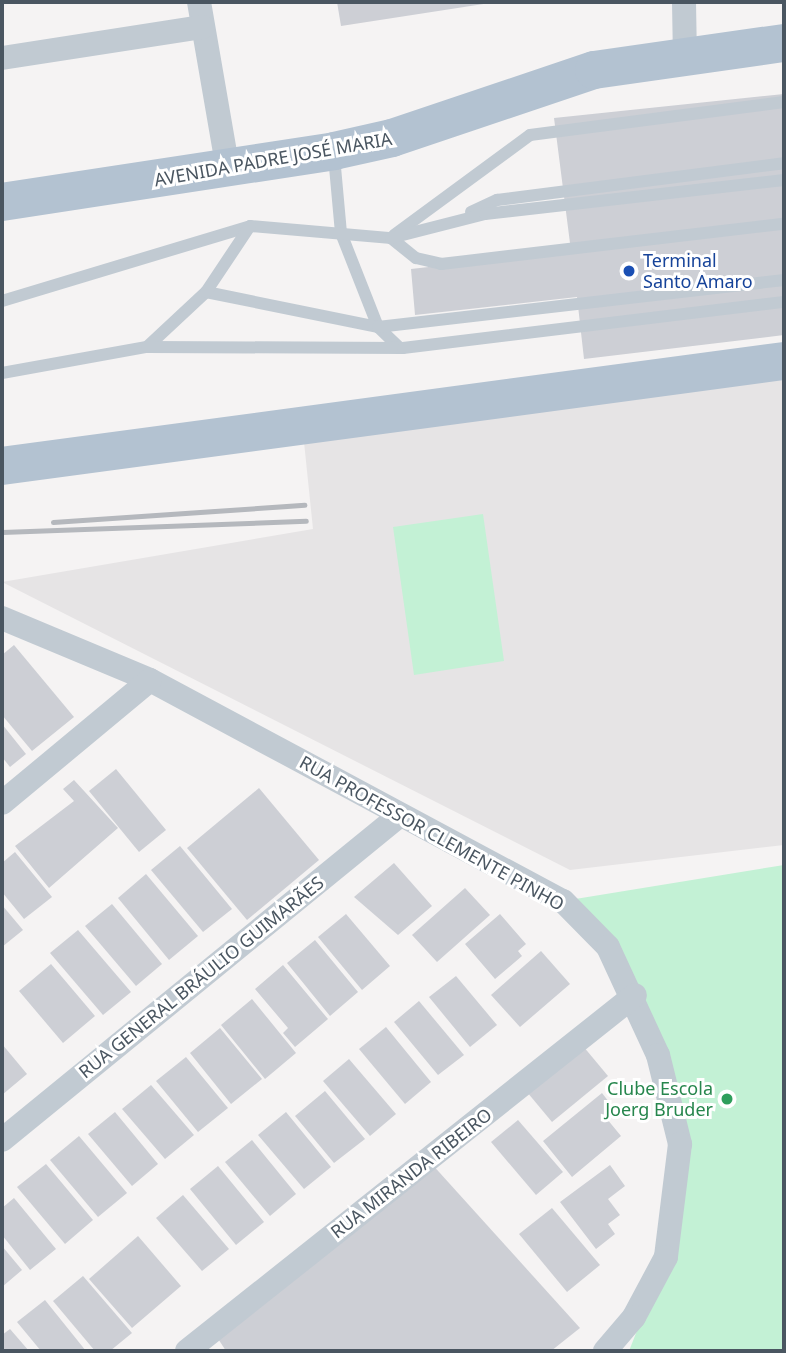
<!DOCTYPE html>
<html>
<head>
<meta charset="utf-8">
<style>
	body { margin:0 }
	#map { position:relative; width:786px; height:1353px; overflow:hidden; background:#f5f3f3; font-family:"Noto Sans",sans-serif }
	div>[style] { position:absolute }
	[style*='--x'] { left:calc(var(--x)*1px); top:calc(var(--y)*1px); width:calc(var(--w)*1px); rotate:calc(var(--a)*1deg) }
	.education>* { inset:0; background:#e6e4e5 }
	.green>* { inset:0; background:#c3f1d5 }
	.building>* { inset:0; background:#cdcfd5 }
	.lane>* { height:12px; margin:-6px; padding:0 6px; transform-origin:6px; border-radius:6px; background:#c1cad2 }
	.street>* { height:24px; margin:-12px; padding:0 12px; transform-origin:12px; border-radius:12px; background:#c1cad2 }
	.primary>* { height:38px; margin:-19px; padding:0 19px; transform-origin:19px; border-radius:19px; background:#b3c2d1 }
	.rail>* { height:5px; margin:-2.5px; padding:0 2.5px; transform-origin:2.5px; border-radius:2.5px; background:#b5b8bd }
	.dots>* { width:19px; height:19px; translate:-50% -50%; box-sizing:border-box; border:4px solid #fff; border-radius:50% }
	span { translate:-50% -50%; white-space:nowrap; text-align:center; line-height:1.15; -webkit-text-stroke:6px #fff; paint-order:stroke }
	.street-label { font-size:18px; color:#4a5661 }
	.transit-label { font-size:18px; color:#164399 }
	.left { translate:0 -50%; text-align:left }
	.leisure-label { font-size:18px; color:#27864d }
	.right { translate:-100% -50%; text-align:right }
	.frame { position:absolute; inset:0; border:4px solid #4a5661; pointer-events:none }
</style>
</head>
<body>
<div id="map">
	<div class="education">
		<div style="clip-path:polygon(784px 369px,784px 845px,570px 870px,2px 582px,313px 529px,304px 442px)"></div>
	</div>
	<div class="green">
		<div style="clip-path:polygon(483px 514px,504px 661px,414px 675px,393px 527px)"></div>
		<div style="clip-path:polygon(784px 865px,784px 1351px,629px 1351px,666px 1257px,680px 1144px,635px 995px,563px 901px)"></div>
	</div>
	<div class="building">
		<div style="clip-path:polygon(337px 2px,490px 2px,490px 3px,341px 26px)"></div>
		<div style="clip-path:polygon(784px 94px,784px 335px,584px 359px,577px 297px,415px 315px,411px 269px,571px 251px,554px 118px)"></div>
		<div style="clip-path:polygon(14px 645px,74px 717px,32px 751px,2px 715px,2px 655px)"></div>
		<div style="clip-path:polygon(2px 724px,26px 754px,10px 767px,2px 757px)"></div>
		<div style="clip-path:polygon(116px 769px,166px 830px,139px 852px,89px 791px)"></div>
		<div style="clip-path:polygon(74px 780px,118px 828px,49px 888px,15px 846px,74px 801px,63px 789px)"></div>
		<div style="clip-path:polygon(259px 788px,319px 860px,247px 920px,187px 848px)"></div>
		<div style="clip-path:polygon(180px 846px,232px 909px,203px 932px,151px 870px)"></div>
		<div style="clip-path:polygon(15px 852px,52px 897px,24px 919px,2px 892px,2px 863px)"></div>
		<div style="clip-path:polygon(394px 863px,432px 906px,398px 935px,354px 897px)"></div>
		<div style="clip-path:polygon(146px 874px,198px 936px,169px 960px,118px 898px)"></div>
		<div style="clip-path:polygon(465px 888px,490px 915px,437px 962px,412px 935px)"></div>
		<div style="clip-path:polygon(112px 904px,162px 964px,136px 986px,85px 926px)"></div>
		<div style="clip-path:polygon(2px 905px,23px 930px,2px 947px)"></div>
		<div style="clip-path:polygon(346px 914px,390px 966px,362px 990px,318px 937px)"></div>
		<div style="clip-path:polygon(500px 914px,526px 944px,518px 951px,522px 956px,495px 979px,465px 944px)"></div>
		<div style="clip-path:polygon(78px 930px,131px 992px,103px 1015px,50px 953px)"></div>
		<div style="clip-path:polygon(315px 940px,358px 992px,330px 1016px,287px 963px)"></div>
		<div style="clip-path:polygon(541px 951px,570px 984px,520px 1027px,491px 995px)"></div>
		<div style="clip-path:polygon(51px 964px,95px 1016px,63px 1043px,19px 991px)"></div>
		<div style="clip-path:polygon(283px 965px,328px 1019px,295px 1047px,283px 1033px,288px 1028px,255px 989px)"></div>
		<div style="clip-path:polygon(456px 976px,497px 1025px,470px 1047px,429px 997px)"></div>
		<div style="clip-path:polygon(252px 999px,296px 1053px,265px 1079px,221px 1025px)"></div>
		<div style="clip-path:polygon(419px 1001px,464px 1055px,438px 1075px,394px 1022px)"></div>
		<div style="clip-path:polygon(386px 1027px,431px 1082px,405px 1104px,359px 1049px)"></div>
		<div style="clip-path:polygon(220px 1028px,262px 1079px,231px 1104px,190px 1053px)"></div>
		<div style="clip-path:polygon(2px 1044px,27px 1074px,2px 1095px)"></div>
		<div style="clip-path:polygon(583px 1046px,608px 1076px,552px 1122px,527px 1092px)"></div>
		<div style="clip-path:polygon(186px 1057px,228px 1108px,198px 1132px,156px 1081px)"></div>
		<div style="clip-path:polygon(349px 1059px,396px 1114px,370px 1136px,323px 1081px)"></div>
		<div style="clip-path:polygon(151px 1085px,194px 1135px,165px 1159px,122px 1109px)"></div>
		<div style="clip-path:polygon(325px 1091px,365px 1139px,334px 1163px,295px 1116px)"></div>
		<div style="clip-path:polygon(602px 1093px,616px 1111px,607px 1119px,621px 1136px,572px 1177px,543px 1141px)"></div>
		<div style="clip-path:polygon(115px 1112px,158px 1164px,132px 1186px,88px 1134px)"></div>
		<div style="clip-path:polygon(286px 1112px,331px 1167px,304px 1189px,258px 1135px)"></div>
		<div style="clip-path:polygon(518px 1120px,563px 1172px,536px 1195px,491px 1142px)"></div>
		<div style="clip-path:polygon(79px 1136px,127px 1193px,98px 1217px,50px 1160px)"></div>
		<div style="clip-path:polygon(252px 1140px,296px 1194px,270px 1216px,225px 1162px)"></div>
		<div style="clip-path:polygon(430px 1162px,580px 1328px,551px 1351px,226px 1351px,215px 1334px)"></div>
		<div style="clip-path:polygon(46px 1164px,93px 1220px,65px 1244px,17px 1187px)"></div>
		<div style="clip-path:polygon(610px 1165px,625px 1186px,608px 1199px,620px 1215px,608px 1224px,615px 1234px,596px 1249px,560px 1202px)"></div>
		<div style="clip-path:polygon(218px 1166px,264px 1222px,236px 1245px,190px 1189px)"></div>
		<div style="clip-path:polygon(183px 1195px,229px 1249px,202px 1271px,156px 1218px)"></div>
		<div style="clip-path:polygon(14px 1198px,56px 1249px,30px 1270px,2px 1235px,2px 1208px)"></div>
		<div style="clip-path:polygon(552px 1208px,600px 1265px,567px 1292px,519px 1234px)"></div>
		<div style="clip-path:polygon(138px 1236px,181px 1286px,132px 1328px,89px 1279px)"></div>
		<div style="clip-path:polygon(2px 1246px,22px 1270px,2px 1287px)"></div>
		<div style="clip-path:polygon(83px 1276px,132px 1333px,110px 1351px,95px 1351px,53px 1301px)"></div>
		<div style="clip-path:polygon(45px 1300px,86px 1351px,41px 1351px,17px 1322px)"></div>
		<div style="clip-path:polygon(10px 1329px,29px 1351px,2px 1351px,2px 1335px)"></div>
	</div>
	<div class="lane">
		<div style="--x:334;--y:156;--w:77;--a:84.8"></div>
		<div style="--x:341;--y:233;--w:101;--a:68.5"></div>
		<div style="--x:378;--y:327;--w:29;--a:44"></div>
		<div style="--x:471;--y:212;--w:29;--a:-25"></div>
		<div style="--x:497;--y:200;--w:289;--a:-7.3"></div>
		<div style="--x:394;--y:235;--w:169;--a:-36.3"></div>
		<div style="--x:530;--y:135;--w:256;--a:-7.4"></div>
		<div style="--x:391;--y:238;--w:32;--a:39"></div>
		<div style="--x:416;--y:258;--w:26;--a:13"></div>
		<div style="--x:441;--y:264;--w:345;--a:-6.7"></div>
		<div style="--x:206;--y:292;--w:176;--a:11.5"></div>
		<div style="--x:378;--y:327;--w:409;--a:-6.6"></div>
		<div style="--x:2;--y:301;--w:259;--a:-16.8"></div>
		<div style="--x:250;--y:226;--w:142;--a:4.9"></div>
		<div style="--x:391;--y:238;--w:97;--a:-14.3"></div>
		<div style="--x:485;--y:214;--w:301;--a:-6.5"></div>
		<div style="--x:147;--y:347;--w:81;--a:-43"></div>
		<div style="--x:206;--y:292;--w:79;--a:-56.3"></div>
		<div style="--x:2;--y:373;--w:147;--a:-10.2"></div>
		<div style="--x:147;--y:347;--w:256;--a:0.2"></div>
		<div style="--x:403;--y:348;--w:384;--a:-6.9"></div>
	</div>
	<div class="street">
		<div style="--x:199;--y:2;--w:170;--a:80.2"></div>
		<div style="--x:684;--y:2;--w:55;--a:89"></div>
		<div style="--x:2;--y:58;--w:203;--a:-8.8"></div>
		<div style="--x:2;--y:618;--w:160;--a:22.7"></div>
		<div style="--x:150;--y:680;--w:468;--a:28.2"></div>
		<div style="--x:563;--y:901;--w:64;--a:45.6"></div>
		<div style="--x:608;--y:947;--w:119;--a:65.2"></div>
		<div style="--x:658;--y:1055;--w:92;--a:76.1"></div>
		<div style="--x:680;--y:1144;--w:114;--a:97.1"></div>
		<div style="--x:666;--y:1257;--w:68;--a:118.1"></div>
		<div style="--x:634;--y:1317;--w:45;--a:130.5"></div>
		<div style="--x:2;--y:803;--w:192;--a:-39.7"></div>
		<div style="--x:2;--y:1140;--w:514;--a:-39.23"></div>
		<div style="--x:187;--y:1351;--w:572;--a:-38.47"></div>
	</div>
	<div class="primary">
		<div style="--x:2;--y:202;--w:336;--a:-8.7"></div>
		<div style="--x:334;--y:151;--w:59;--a:-12.6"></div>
		<div style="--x:392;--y:138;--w:213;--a:-18.6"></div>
		<div style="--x:594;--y:70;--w:192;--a:-8.1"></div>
		<div style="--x:2;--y:466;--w:789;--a:-7.65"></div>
	</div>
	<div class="rail">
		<div style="--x:53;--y:522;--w:252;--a:-3.9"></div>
		<div style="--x:2;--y:532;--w:304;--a:-2.1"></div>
	</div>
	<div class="dots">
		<div style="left:629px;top:271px;background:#1a4fb4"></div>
		<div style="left:727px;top:1099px;background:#2e9e5b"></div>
	</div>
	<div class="street-label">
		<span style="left:273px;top:159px;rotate:-10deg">AVENIDA PADRE JOSÉ MARIA</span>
		<span style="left:432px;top:833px;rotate:29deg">RUA PROFESSOR CLEMENTE PINHO</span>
		<span style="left:201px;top:977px;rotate:-39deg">RUA GENERAL BRÁULIO GUIMARÃES</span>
		<span style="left:411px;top:1173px;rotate:-38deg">RUA MIRANDA RIBEIRO</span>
	</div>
	<div class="transit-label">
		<span class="left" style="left:643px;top:271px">Terminal<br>Santo Amaro</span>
	</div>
	<div class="leisure-label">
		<span class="right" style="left:713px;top:1099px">Clube Escola<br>Joerg Bruder</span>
	</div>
	<div class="frame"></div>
</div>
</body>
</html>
